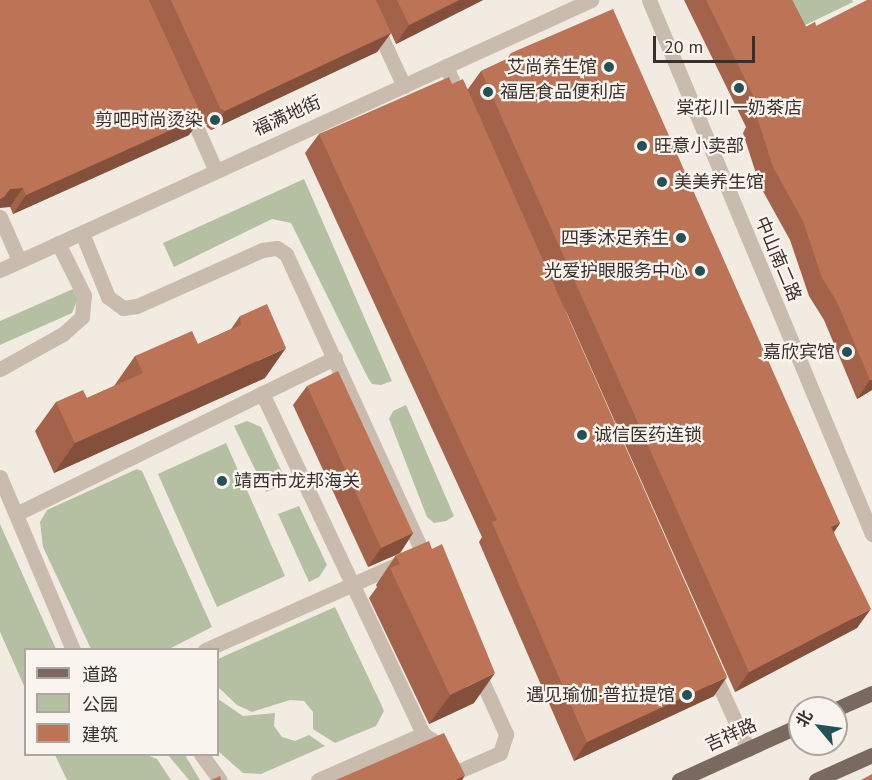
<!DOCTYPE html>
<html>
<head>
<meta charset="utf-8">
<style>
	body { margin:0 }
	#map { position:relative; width:872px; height:780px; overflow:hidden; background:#f2ebe2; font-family:"PT Sans","Noto Sans SC",sans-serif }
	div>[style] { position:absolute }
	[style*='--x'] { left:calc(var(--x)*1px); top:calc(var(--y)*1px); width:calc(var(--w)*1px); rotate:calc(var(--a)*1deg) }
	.green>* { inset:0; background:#b5c0a2 }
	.lane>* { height:15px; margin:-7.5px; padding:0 7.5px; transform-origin:7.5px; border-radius:7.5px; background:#c9bcae }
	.street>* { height:15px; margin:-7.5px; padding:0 7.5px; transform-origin:7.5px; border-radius:7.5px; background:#c9bcae }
	.primary>* { height:15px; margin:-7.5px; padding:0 7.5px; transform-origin:7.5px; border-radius:7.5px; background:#79695e }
	.wall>* { inset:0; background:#a2634a }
	.shaded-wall>* { inset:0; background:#84503c }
	.building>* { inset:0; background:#bc7356 }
	.dots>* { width:16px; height:16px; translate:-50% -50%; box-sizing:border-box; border:3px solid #f9f5ee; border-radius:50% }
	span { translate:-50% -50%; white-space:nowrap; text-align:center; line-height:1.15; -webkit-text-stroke:4.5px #f9f5ee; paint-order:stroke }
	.poi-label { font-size:18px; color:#38302c }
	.right { translate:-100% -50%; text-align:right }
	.left { translate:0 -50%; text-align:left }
	.street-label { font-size:18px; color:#38302c }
	.legend { position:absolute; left:24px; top:648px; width:195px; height:108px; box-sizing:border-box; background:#f9f5ee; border:2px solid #aca6a0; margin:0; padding:8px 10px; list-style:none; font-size:18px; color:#38302c }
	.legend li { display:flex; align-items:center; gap:12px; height:30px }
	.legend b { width:30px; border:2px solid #aca6a0 }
	.north { position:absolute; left:788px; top:696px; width:60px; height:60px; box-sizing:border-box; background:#f9f5ee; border:2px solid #aca6a0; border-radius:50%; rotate:299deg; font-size:16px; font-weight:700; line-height:24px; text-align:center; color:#38302c }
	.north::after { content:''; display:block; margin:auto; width:21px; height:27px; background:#245157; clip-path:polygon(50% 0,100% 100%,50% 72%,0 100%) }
	.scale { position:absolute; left:653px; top:36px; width:102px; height:27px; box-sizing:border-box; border:3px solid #38302c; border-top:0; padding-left:8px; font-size:18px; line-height:21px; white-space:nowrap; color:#38302c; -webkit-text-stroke:4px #f9f5ee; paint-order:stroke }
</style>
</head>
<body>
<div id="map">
	<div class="green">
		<div style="clip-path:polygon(776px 0,852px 0,853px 2px,793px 31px)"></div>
		<div style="clip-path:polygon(304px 179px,392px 381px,381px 385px,372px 384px,368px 378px,291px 223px,272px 219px,174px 267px,163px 243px)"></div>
		<div style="clip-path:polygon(73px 289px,78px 299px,72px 313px,0 345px,0 321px)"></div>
		<div style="clip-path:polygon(406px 405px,454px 516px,446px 521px,434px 523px,427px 517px,389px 419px,393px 411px)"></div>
		<div style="clip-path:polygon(247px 421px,261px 427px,287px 483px,266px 492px,234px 426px)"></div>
		<div style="clip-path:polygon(226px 443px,285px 576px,217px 607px,158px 474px)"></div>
		<div style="clip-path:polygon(137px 469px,142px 471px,212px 627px,169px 649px,91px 649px,43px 547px,40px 522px,47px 510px)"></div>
		<div style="clip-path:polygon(299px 506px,327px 565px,319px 577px,309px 582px,278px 514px)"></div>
		<div style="clip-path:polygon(0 524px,56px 649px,26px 650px,25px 688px,0 632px)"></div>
		<div style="clip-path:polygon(335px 607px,381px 704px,384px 711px,376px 726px,335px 743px,313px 729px,313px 712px,304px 701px,290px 700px,252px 712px,237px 705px,218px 687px,218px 659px)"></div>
		<div style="clip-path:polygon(218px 699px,243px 716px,275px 713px,274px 726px,282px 737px,295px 741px,309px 735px,325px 746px,261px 774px,243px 773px,218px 751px)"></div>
		<div style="clip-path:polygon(55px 755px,147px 755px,157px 759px,171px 780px,67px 780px)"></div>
		<div style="clip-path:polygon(168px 755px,185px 755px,200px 780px,189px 780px)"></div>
	</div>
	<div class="lane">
		<div style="--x:82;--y:233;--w:69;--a:67.9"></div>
		<div style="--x:108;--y:297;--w:19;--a:36"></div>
		<div style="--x:123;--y:308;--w:14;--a:-8"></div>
		<div style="--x:137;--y:306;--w:137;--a:-24.1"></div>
		<div style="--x:262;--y:250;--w:15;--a:-8"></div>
		<div style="--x:277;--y:248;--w:11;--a:34"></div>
		<div style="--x:286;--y:254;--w:339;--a:65.4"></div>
		<div style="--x:0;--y:369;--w:72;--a:-29.1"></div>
		<div style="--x:63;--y:334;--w:25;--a:-42"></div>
		<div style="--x:82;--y:317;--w:22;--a:-85"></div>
		<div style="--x:84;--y:295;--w:58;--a:-116.6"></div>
		<div style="--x:262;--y:393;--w:377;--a:64.7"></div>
		<div style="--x:0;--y:477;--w:188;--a:67.1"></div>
		<div style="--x:18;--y:513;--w:353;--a:-26.1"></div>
		<div style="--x:205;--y:650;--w:219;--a:-24"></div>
		<div style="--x:201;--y:754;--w:32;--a:54"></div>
		<div style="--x:318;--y:780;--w:115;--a:-23.7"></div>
		<div style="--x:423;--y:734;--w:14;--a:34"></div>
		<div style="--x:435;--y:742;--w:27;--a:59"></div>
		<div style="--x:449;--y:765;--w:12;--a:31"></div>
		<div style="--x:459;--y:771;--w:45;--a:-23.7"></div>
		<div style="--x:500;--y:753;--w:20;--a:-72"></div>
		<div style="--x:506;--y:734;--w:72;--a:-114.4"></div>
	</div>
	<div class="street">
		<div style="--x:364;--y:0;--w:95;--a:65.1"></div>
		<div style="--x:649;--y:0;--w:579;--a:67.33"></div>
		<div style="--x:446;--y:66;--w:39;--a:67"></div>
		<div style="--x:187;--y:106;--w:69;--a:66"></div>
		<div style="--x:0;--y:217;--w:47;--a:66.2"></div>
		<div style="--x:0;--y:270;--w:650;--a:-24.55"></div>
		<div style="--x:712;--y:670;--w:87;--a:65.5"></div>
	</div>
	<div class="primary">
		<div style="--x:836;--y:709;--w:39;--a:-24"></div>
		<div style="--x:679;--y:780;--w:133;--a:-24.4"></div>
		<div style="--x:816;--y:780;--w:61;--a:-24.1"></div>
	</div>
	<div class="wall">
		<div style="clip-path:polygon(0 0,483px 0,396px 44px,391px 33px,377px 52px,211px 130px,207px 127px,202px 116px,189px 135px,13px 214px,10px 207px)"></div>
		<div style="clip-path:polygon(684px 0,792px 0,806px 27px,815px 22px,872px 390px,857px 399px,824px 320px,809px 296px,790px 240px,760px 186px,743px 133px,746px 127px)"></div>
		<div style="clip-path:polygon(511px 53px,840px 523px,834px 532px,857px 628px,735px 692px,564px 307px,714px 696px,574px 761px,479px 542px,482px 537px,305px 153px,319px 134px,452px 84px,468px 89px,481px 71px,507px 59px)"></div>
		<div style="clip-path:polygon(240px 316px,265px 378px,54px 473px,35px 431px,56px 402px,87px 398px,114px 386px,135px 356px,198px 344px,231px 329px)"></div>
		<div style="clip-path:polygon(307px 386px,413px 533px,400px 553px,368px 567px,293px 405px)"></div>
		<div style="clip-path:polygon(396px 555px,474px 703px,429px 724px,369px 598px,377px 587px,376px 585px)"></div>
	</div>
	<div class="shaded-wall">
		<div style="clip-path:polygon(459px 0,483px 0,396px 44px,409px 25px)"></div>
		<div style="clip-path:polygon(391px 33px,377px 52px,211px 130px,225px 111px)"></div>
		<div style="clip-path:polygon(202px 116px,189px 135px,13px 214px,26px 195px)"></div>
		<div style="clip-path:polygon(23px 188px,10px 207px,0 208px,0 199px,10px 189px)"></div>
		<div style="clip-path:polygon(286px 348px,265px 378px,54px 473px,75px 443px)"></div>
		<div style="clip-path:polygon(872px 379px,872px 390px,857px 399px,870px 380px)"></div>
		<div style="clip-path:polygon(840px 523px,827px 542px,831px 527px)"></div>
		<div style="clip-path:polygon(413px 533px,400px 553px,368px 567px,381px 548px)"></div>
		<div style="clip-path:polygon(871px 609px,857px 628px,735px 692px,749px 672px)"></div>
		<div style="clip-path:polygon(495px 673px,474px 703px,429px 724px,450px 695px)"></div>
		<div style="clip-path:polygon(727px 677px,714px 696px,574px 761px,587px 742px)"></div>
		<div style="clip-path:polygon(465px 775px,462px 780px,455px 780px)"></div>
	</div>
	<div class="building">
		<div style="clip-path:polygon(0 0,149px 0,202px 116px,26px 195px,23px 188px,10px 189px,4px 197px,0 199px)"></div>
		<div style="clip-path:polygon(171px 0,376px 0,391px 33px,225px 111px,220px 108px)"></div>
		<div style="clip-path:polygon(397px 0,459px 0,409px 25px)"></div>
		<div style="clip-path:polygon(706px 0,792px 0,806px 27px,815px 22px,816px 26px,867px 0,872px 0,872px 379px,870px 380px,837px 302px,822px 278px,803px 221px,773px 167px,756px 114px,761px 111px)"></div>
		<div style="clip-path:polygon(613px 9px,840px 523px,831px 527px,871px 609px,749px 672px,481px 71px,513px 56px,511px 53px)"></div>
		<div style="clip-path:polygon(449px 77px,452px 84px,463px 79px,727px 677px,587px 742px,492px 522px,497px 520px,319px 134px)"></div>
		<div style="clip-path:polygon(267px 304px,286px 348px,75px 443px,56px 402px,83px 390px,87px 398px,143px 373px,135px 356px,192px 331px,198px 344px,241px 325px,240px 316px)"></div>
		<div style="clip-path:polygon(338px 371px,413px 533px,381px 548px,307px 386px)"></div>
		<div style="clip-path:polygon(429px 541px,432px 549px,442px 544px,495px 673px,450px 695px,390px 568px,400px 564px,396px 555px)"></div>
		<div style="clip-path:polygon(444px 733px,465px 775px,455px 780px,336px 780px)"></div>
		<div style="clip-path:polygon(872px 774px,872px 780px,861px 780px)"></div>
		<div style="clip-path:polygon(220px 776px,221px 780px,211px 780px)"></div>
	</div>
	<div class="dots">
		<div style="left:609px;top:67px;background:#245157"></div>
		<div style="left:739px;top:88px;background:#245157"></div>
		<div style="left:488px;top:92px;background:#245157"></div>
		<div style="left:215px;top:120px;background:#245157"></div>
		<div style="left:642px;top:146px;background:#245157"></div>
		<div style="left:662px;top:182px;background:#245157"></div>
		<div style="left:681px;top:238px;background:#245157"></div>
		<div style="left:700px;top:271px;background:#245157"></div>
		<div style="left:847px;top:352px;background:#245157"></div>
		<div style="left:582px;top:435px;background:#245157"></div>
		<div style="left:222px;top:481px;background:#245157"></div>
		<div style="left:687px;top:695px;background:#245157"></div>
	</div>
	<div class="poi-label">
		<span class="right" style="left:597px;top:67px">艾尚养生馆</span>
		<span class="left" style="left:500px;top:92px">福居食品便利店</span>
		<span style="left:739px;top:108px">棠花川一奶茶店</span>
		<span class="right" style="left:203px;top:120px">剪吧时尚烫染</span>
		<span class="left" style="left:654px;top:146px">旺意小卖部</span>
		<span class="left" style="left:674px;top:182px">美美养生馆</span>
		<span class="right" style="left:669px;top:238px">四季沐足养生</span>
		<span class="right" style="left:688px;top:271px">光爱护眼服务中心</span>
		<span class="right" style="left:835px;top:352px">嘉欣宾馆</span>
		<span class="left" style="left:594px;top:435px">诚信医药连锁</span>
		<span class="left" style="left:234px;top:481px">靖西市龙邦海关</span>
		<span class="right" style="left:675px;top:695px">遇见瑜伽·普拉提馆</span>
	</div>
	<div class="street-label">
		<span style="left:287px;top:116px;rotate:-24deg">福满地街</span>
		<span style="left:778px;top:259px;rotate:67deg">中山南二路</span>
		<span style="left:731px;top:735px;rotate:-24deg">吉祥路</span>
	</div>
	<ul class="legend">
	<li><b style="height:8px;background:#79695e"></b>道路</li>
	<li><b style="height:16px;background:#b5c0a2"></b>公园</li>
	<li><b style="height:16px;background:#bc7356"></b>建筑</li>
	</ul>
	<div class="north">北</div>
	<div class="scale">20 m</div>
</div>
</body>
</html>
